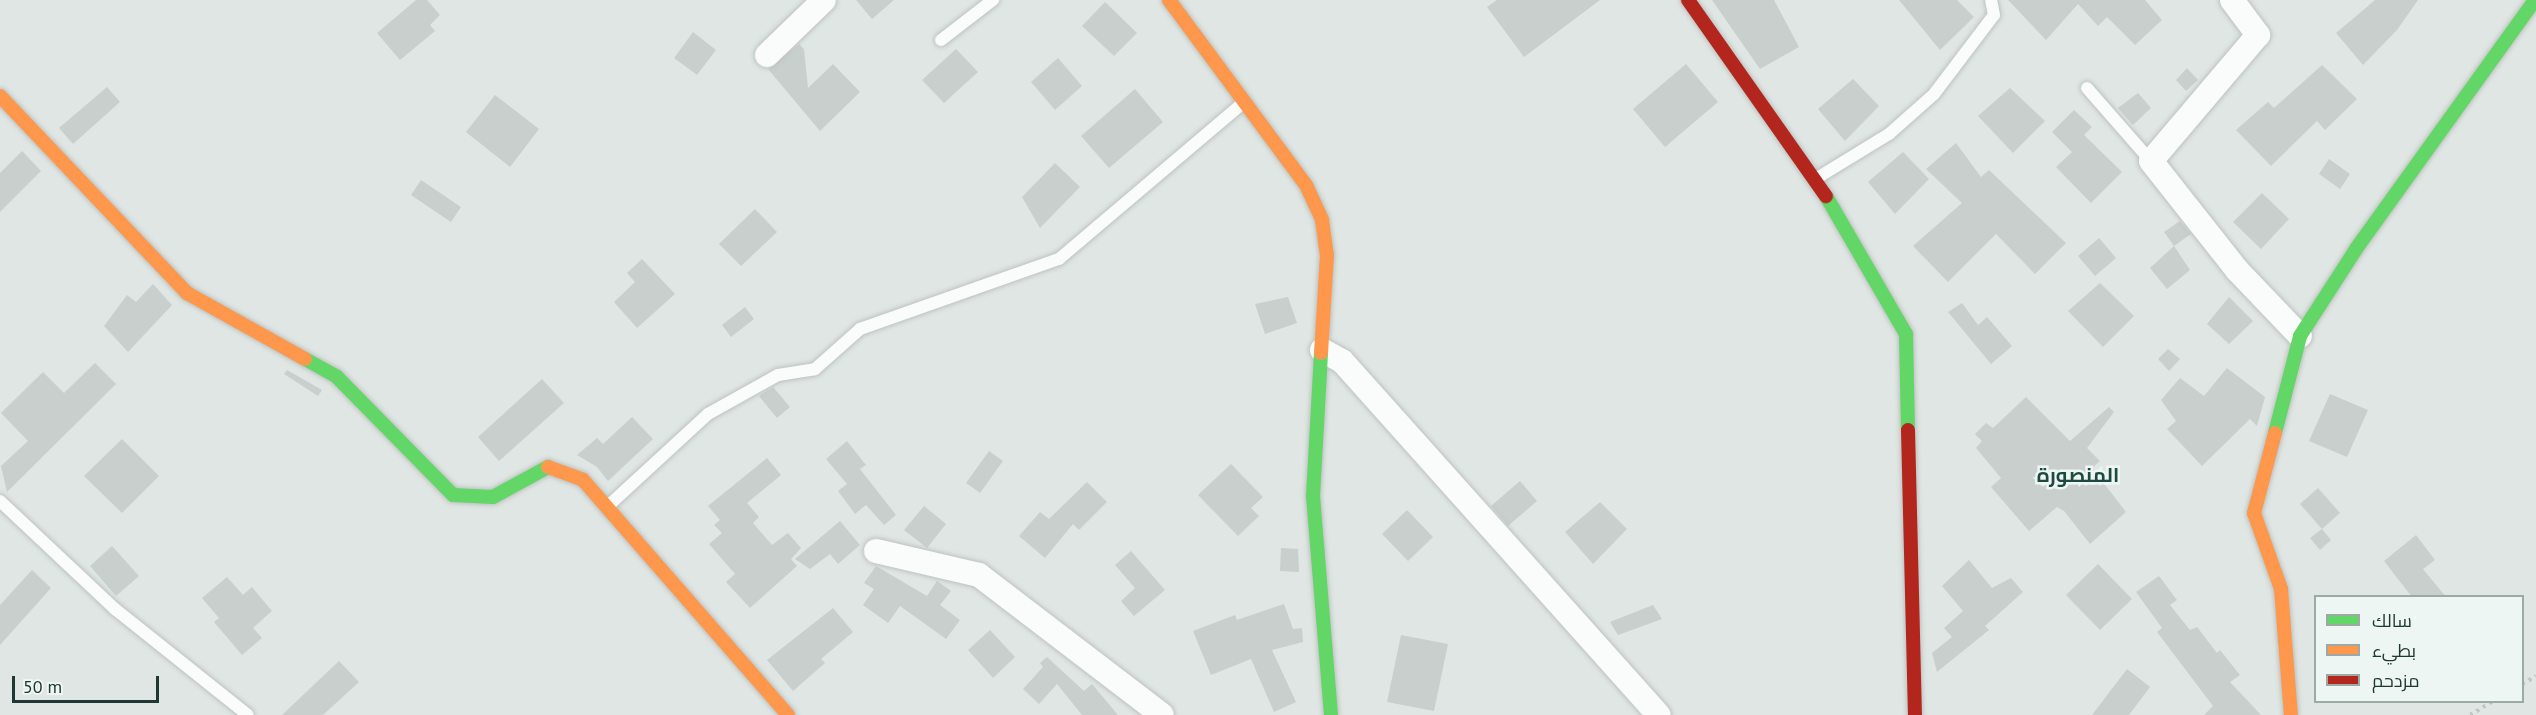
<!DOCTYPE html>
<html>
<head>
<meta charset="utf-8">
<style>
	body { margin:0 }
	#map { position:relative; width:2536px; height:715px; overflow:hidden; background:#e0e6e3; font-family:"PT Sans",Cairo,sans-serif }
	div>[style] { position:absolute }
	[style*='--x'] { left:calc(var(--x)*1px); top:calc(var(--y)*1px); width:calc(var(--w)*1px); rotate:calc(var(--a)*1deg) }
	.building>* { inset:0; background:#c9cfcc }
	.path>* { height:4px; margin-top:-2px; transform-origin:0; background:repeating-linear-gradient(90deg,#bfc7c5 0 3px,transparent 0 7.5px) }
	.roads { filter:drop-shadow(0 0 2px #bdc3c0) drop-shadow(0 0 2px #bdc3c0) }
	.lane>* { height:12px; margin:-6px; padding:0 6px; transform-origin:6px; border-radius:6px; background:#fafbfb }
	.street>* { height:24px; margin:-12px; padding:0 12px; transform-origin:12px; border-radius:12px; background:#fafbfb }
	.fast>* { height:14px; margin:-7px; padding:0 7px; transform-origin:7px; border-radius:7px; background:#63d668 }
	.slow>* { height:14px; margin:-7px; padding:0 7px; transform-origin:7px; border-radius:7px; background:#ff974d }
	.jam>* { height:14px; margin:-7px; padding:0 7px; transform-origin:7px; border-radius:7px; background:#b3261e }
	span { translate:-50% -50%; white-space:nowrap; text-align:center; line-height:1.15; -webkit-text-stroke:5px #edf6f2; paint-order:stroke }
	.quarter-label { font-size:20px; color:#1d493f; font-weight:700 }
	.legend { position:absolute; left:2314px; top:595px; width:210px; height:108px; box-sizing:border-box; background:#edf6f2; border:2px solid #9baaa5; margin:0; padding:8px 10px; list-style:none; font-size:18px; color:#203832 }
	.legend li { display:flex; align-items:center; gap:12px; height:30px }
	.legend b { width:30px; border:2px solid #9baaa5 }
	.scale { position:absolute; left:12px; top:676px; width:147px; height:27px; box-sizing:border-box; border:3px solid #203832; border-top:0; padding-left:8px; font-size:18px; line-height:21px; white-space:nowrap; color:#203832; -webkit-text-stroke:4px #edf6f2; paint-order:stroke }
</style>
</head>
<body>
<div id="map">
	<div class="building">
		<div style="clip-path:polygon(416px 0,427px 0,440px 15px,430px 25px,435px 31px,400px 60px,377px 33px)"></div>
		<div style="clip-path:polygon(856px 0,894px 0,872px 19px)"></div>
		<div style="clip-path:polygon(1497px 0,1600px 0,1524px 57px,1487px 7px)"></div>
		<div style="clip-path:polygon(1712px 0,1774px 0,1799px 47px,1760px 69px)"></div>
		<div style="clip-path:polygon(1899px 0,1957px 0,1974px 17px,1940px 50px)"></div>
		<div style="clip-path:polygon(2008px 0,2145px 0,2162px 20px,2135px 45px,2107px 17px,2098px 26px,2078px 4px,2046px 40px)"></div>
		<div style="clip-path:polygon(2375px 0,2418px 0,2397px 30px,2363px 65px,2336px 33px)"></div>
		<div style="clip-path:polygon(1105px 2px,1137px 33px,1114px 56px,1082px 26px)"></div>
		<div style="clip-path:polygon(693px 32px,716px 50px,697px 75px,674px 58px)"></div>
		<div style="clip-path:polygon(799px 44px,804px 49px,808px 88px,833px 64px,860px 92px,820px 131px,768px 69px)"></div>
		<div style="clip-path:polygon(956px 49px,978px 72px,944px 103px,922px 80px)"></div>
		<div style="clip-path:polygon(1058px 58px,1082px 86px,1055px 110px,1031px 82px)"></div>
		<div style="clip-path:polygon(1686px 64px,1718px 102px,1665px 147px,1633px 109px)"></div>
		<div style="clip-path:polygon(2322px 65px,2357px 99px,2325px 130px,2317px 121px,2271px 166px,2236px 130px,2268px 102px,2274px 108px)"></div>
		<div style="clip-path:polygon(2187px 68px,2198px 80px,2186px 91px,2176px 80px)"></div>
		<div style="clip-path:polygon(1853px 79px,1879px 106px,1845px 141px,1818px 109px)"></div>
		<div style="clip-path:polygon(107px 87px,120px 102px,73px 144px,59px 128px)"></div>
		<div style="clip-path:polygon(2010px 88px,2045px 121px,2013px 153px,1978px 116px)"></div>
		<div style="clip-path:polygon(1135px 89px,1163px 122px,1109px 168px,1081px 136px)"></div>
		<div style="clip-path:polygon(2138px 93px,2151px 108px,2133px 125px,2118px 108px)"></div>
		<div style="clip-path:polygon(495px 95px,539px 129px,510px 167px,466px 132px)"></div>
		<div style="clip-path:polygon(2074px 110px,2092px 127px,2084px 135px,2122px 172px,2091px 203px,2056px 167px,2072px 152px,2052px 132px)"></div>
		<div style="clip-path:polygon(1956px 143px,1981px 177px,1989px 170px,2066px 243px,2035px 274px,1996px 234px,1948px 282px,1913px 246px,1962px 203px,1926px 169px)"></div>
		<div style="clip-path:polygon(22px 151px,41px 171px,0 212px,0 173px)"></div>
		<div style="clip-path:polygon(1903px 152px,1929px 179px,1895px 214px,1868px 182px)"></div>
		<div style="clip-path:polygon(2329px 159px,2350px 174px,2340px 189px,2319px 174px)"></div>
		<div style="clip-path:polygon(1055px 163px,1080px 187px,1040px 228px,1022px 197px)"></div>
		<div style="clip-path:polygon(421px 180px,461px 207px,451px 222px,411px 195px)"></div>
		<div style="clip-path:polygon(2262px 193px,2289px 219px,2261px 249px,2233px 222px)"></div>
		<div style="clip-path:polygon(755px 209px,777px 232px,741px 266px,719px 244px)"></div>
		<div style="clip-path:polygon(2180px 221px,2191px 234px,2174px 246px,2164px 232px)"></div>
		<div style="clip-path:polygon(2099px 238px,2116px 258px,2095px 276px,2078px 256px)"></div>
		<div style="clip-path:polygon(2174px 246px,2190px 270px,2167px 289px,2150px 268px)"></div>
		<div style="clip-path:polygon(642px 259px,675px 294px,637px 328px,614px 302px,635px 282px,627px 273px)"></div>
		<div style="clip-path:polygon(2100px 283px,2134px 316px,2103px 347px,2068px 311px)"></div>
		<div style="clip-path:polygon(153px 284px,172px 305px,128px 352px,104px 326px,127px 295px,136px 302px)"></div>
		<div style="clip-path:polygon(1288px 297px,1297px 323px,1265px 334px,1255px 304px)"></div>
		<div style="clip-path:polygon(2229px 297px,2253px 321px,2229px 344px,2207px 324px)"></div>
		<div style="clip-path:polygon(1962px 303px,1978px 325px,1987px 317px,2012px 346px,1991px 364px,1948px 312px)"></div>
		<div style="clip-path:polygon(745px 307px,754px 319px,731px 337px,722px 325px)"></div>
		<div style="clip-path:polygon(2168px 349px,2180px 359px,2169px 371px,2158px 359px)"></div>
		<div style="clip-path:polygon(95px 363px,116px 384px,7px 492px,1px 466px,28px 441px,1px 413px,43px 372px,64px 393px)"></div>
		<div style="clip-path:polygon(2227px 368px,2265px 397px,2257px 426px,2250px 419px,2202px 466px,2167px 429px,2176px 421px,2161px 400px,2180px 378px,2204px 396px)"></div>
		<div style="clip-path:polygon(287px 370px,322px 390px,318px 396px,284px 374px)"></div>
		<div style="clip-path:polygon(542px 379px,564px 403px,499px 461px,478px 437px)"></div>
		<div style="clip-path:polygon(773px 387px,790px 407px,777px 418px,759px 396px)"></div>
		<div style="clip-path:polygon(2330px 394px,2368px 410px,2347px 457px,2309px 441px)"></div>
		<div style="clip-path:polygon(2026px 397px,2070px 441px,2109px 407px,2114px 412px,2087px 448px,2100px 461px,2092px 468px,2126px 512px,2090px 544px,2064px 511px,2057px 507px,2029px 531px,1991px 487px,2001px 478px,1976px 448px,1982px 441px,1975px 434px,1986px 423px,1993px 428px)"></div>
		<div style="clip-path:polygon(632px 417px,653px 439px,608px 481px,597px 467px,577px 455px,597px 438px,603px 444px)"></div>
		<div style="clip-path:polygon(122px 439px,159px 476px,122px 513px,84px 476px)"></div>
		<div style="clip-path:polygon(847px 441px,866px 465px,860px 469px,896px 515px,884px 525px,866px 505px,855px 514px,838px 491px,847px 484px,826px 459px)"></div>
		<div style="clip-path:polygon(989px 451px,1003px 461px,980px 493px,966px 483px)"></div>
		<div style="clip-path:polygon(767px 458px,781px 475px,747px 503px,759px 517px,753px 523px,772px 545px,788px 533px,801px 548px,791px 559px,797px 566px,750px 608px,726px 582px,735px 574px,709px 544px,722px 533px,714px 525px,720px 520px,708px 506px)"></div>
		<div style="clip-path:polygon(1231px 464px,1263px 497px,1251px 508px,1259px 516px,1238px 536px,1198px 495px)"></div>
		<div style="clip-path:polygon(1520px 481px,1537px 501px,1508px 526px,1491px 506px)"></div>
		<div style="clip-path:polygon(1087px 482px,1107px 502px,1079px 530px,1073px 524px,1045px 558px,1019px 536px,1040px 512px,1049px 519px)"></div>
		<div style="clip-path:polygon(2318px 488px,2340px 513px,2322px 529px,2300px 504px)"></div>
		<div style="clip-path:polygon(1600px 502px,1627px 529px,1593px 564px,1565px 532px)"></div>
		<div style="clip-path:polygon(924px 506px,946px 524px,927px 548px,904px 530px)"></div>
		<div style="clip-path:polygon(1407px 510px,1433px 537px,1408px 561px,1382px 534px)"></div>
		<div style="clip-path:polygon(840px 521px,860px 545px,838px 564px,830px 554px,810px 569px,795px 559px)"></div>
		<div style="clip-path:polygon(2322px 529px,2331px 540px,2320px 550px,2310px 538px)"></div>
		<div style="clip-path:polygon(2416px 535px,2435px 560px,2423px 569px,2446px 597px,2412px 597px,2384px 561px)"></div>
		<div style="clip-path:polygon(112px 546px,139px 576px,116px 596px,90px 566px)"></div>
		<div style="clip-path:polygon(1281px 548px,1298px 549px,1299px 572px,1280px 571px)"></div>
		<div style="clip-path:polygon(1131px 551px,1165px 590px,1134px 616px,1121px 601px,1135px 588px,1115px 565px)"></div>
		<div style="clip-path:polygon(1969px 560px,1992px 588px,2011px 578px,2023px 592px,1985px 626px,1989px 630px,1937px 672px,1932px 653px,1952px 637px,1944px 628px,1963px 611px,1942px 586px)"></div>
		<div style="clip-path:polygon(2098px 564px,2132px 599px,2100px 630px,2066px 595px)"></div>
		<div style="clip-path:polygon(876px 566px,927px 596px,937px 581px,951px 591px,940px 605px,960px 620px,946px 639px,900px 606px,888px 623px,863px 605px,874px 589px,864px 583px)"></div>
		<div style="clip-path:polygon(32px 570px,51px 588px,0 645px,0 605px)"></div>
		<div style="clip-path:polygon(2159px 576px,2177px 600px,2170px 605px,2190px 630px,2197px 627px,2217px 653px,2220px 650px,2240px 675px,2230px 682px,2261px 715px,2204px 715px,2213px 706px,2157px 632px,2162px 628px,2136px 592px)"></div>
		<div style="clip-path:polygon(227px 577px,243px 595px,252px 587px,272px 611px,253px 628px,262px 638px,242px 655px,214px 622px,219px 618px,202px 598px)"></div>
		<div style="clip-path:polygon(1284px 604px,1293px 629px,1302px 628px,1303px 642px,1272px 650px,1296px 702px,1274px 712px,1251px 659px,1211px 675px,1193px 631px,1235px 615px,1237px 620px)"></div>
		<div style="clip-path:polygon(1653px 605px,1662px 619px,1618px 635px,1610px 622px)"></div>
		<div style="clip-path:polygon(833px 608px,853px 632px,821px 659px,825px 663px,793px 691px,767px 660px)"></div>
		<div style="clip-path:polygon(990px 630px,1015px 657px,993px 678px,968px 650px)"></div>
		<div style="clip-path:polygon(1401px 635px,1448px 644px,1434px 711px,1387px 702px)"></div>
		<div style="clip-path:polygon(1047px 657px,1084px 691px,1092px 684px,1118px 715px,1082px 715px,1057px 684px,1039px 704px,1023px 689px,1043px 667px,1040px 663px)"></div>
		<div style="clip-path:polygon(339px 661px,359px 682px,323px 715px,282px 715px)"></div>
		<div style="clip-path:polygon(2127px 669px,2150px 687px,2129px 715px,2092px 715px)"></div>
	</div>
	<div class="path">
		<div style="--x:2522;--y:684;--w:16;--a:-30"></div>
		<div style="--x:2470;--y:715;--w:26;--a:-31"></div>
	</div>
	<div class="roads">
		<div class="lane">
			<div style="--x:941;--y:40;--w:66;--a:-37.6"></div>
			<div style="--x:2087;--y:88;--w:97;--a:48.8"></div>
			<div style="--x:1817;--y:178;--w:84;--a:-31.4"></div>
			<div style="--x:1889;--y:134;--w:60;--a:-41.6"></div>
			<div style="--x:1934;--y:94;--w:99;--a:-52.8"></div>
			<div style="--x:1994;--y:15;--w:15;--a:-101"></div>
			<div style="--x:0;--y:501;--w:158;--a:43.2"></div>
			<div style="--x:115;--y:609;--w:170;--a:38.6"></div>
			<div style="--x:608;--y:506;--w:136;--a:-42.6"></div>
			<div style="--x:708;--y:414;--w:80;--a:-29.1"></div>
			<div style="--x:778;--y:375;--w:37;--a:-9"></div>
			<div style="--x:815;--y:369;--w:60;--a:-41.6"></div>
			<div style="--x:860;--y:329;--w:211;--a:-19.4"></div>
			<div style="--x:1059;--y:259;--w:241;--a:-40.3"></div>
		</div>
		<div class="street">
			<div style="--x:2232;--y:0;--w:44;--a:53.4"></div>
			<div style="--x:2258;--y:35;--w:165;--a:130.3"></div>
			<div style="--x:2151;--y:161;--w:139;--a:51.7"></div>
			<div style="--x:2237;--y:270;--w:91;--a:46.3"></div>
			<div style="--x:767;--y:55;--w:79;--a:-44"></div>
			<div style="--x:1322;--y:350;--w:23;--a:29"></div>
			<div style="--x:1342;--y:361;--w:475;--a:48.2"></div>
			<div style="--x:876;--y:551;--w:106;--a:13.1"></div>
			<div style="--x:979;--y:575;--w:230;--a:37.4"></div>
		</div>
		<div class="fast">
			<div style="--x:1826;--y:196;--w:160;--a:59.9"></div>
			<div style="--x:1906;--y:334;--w:96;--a:88.8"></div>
			<div style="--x:1321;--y:353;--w:143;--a:93.2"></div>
			<div style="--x:1313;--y:496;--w:220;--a:85.3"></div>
			<div style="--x:305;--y:359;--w:37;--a:29"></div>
			<div style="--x:337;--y:377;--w:165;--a:45.5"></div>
			<div style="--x:453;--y:495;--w:40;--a:2.9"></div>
			<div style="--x:493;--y:497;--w:63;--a:-28.6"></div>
			<div style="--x:2275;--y:433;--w:100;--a:-75.5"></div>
			<div style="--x:2300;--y:336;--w:103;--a:-57.2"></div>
			<div style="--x:2356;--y:249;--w:307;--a:-54.3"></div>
		</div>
		<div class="slow">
			<div style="--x:1169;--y:0;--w:230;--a:53.5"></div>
			<div style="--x:1306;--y:185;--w:38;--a:65"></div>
			<div style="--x:1322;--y:220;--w:35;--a:82"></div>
			<div style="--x:1327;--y:255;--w:98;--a:93.5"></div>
			<div style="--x:0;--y:96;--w:272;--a:46.5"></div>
			<div style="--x:187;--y:293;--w:135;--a:29.2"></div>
			<div style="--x:2275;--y:433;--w:83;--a:104.7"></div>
			<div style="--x:2254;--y:513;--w:81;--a:70.4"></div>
			<div style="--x:2281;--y:589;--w:126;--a:85.5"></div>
			<div style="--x:548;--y:467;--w:37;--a:20"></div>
			<div style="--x:583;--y:480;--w:312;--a:48.9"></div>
		</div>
		<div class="jam">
			<div style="--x:1688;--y:0;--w:240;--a:54.9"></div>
			<div style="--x:1908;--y:430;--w:285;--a:88.6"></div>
		</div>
	</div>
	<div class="quarter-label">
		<span style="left:2078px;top:475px">المنصورة</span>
	</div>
	<ul class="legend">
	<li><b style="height:8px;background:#63d668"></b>سالك</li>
	<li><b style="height:8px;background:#ff974d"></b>بطيء</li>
	<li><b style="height:8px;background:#b3261e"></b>مزدحم</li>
	</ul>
	<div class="scale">50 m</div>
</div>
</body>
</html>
